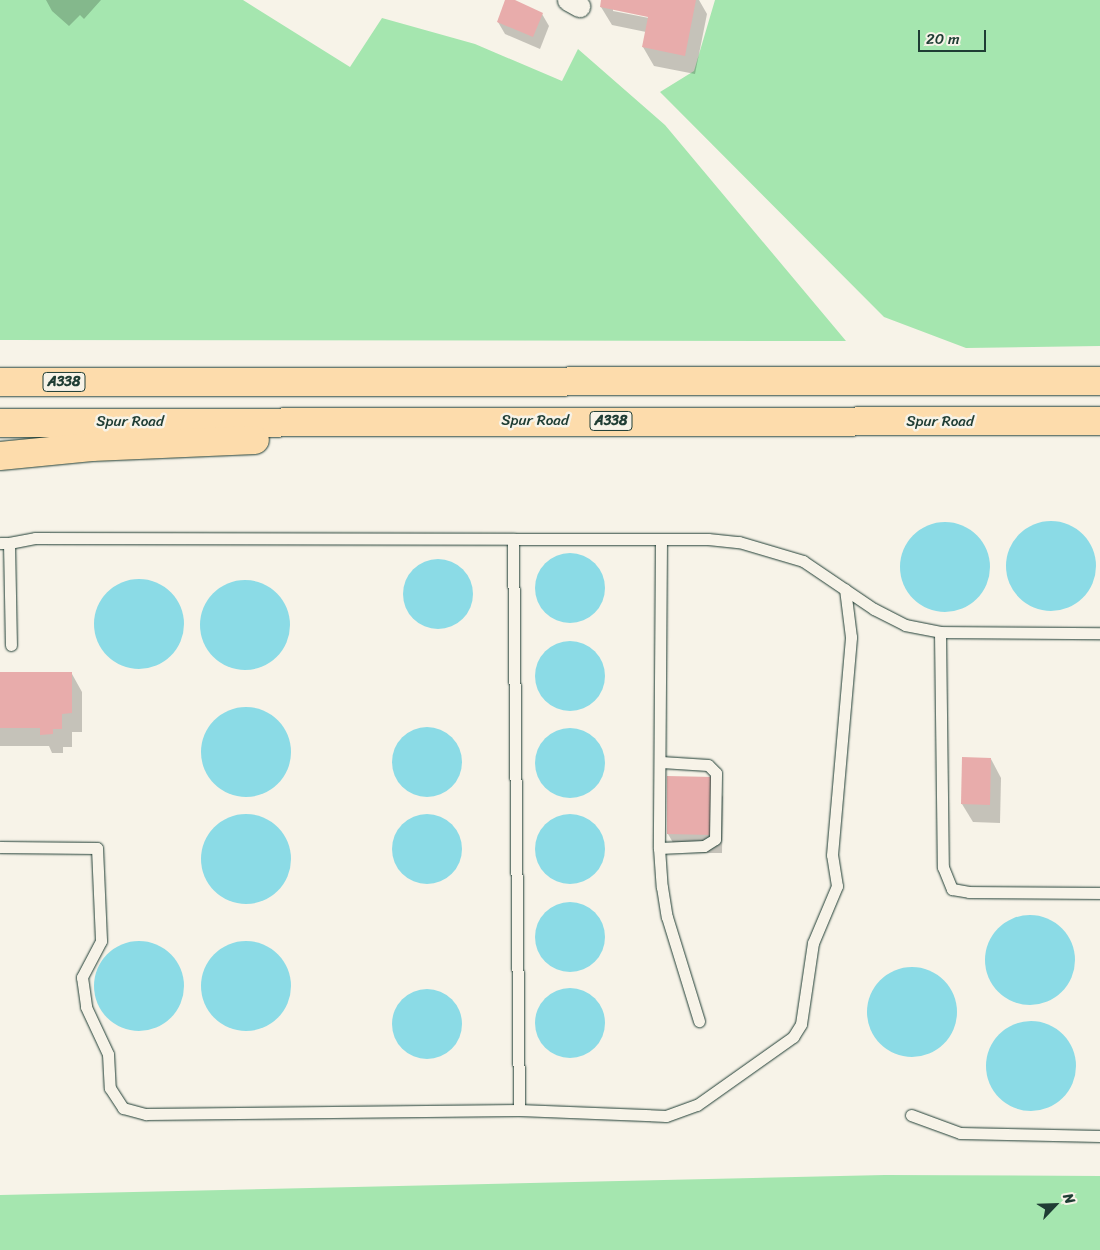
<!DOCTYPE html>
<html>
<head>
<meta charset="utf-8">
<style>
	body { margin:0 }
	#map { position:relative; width:1100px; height:1250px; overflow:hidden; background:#f7f3e8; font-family:Sriracha,sans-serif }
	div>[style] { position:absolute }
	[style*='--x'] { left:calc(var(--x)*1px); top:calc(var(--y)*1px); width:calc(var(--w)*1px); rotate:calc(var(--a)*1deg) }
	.green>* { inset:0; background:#a5e6af }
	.water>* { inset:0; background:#8bdbe6 }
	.round { border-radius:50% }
	.shadow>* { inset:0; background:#0003 }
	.building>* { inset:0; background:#e8acab }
	.roads { filter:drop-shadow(0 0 1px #1f3d34) drop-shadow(0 0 1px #1f3d34) }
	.lane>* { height:11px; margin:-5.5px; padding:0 5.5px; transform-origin:5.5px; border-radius:5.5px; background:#f7f3e8 }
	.street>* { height:21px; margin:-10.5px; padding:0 10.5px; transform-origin:10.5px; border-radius:10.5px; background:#f7f3e8 }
	.highway>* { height:28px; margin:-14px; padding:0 14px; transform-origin:14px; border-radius:14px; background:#fddcac }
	span { translate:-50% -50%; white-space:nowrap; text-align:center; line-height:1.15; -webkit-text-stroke:5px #f7f3e8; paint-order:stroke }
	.shield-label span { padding:1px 4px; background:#f7f3e8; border:1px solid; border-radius:4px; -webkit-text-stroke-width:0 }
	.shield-label { font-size:14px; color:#1f3d34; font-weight:700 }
	.street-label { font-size:15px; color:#1f3d34 }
	.north { position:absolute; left:1030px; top:1180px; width:50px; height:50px; -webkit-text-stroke:4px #f7f3e8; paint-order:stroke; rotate:66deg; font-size:14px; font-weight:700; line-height:20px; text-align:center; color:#1f3d34 }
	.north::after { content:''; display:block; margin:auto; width:18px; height:22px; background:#1f3d34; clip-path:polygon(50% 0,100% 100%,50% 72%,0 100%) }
	.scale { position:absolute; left:918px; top:30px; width:68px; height:22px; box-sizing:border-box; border:2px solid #1f3d34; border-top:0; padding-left:6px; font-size:15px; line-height:18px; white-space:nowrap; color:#1f3d34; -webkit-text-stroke:4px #f7f3e8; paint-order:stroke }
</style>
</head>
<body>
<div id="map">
	<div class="green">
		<div style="clip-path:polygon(0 0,243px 0,350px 67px,382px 18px,475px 44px,562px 81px,578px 49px,665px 125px,846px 341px,0 340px)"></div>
		<div style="clip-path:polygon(715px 0,1100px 0,1100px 346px,966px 348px,884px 317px,660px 92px,694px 71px)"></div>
		<div style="clip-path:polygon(885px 1175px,1100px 1176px,1100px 1250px,0 1250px,0 1195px)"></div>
	</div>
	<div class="water">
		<div class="round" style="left:1006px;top:521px;width:90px;height:90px"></div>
		<div class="round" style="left:900px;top:522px;width:90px;height:90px"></div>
		<div class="round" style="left:535px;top:553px;width:70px;height:70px"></div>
		<div class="round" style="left:403px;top:559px;width:70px;height:70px"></div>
		<div class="round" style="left:94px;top:579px;width:90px;height:90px"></div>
		<div class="round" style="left:200px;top:580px;width:90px;height:90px"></div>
		<div class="round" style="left:535px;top:641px;width:70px;height:70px"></div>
		<div class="round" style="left:201px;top:707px;width:90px;height:90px"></div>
		<div class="round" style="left:392px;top:727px;width:70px;height:70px"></div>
		<div class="round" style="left:535px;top:728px;width:70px;height:70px"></div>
		<div class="round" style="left:392px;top:814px;width:70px;height:70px"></div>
		<div class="round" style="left:535px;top:814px;width:70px;height:70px"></div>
		<div class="round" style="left:201px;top:814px;width:90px;height:90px"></div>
		<div class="round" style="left:535px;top:902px;width:70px;height:70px"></div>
		<div class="round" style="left:985px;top:915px;width:90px;height:90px"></div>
		<div class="round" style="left:94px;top:941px;width:90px;height:90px"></div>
		<div class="round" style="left:201px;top:941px;width:90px;height:90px"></div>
		<div class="round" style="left:867px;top:967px;width:90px;height:90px"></div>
		<div class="round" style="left:535px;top:988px;width:70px;height:70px"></div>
		<div class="round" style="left:392px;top:989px;width:70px;height:70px"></div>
		<div class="round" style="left:986px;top:1021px;width:90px;height:90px"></div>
	</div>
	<div class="shadow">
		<div style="clip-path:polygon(46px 0,101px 0,84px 19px,80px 15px,69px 26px,52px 11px)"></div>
		<div style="clip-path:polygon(506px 0,512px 0,542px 14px,549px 26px,540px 49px,505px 34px,498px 22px)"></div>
		<div style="clip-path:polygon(evenodd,602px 0,699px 0,707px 14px,695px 74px,654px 66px,643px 47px,646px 32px,612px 25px,601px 7px,602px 0,613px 8px,654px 17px,654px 19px,613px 11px,613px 8px)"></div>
		<div style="clip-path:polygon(0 673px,72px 674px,82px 692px,82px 732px,72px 732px,72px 747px,63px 747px,63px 753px,52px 753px,49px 746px,0 746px)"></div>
		<div style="clip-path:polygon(991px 759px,1001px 778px,1000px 823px,973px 822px,962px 804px)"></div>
		<div style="clip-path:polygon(669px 777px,712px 778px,723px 797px,722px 853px,679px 853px,668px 834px)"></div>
	</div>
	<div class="building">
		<div style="clip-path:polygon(505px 0,515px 0,543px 13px,533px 37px,497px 22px)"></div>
		<div style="clip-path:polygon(601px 0,696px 0,685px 56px,642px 47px,648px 17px,600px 7px)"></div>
		<div style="clip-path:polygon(0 672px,72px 672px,72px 713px,62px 714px,62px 729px,53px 729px,53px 734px,40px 735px,40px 728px,0 728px)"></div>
		<div style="clip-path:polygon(962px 757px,991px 758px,990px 805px,961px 804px)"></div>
		<div style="clip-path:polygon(667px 776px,713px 777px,712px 835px,667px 834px)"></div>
	</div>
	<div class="roads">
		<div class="lane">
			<div style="--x:513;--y:539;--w:195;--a:0"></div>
			<div style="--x:708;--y:539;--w:31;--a:6"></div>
			<div style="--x:739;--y:542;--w:67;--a:16.5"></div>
			<div style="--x:803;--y:561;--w:86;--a:34.1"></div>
			<div style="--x:874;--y:609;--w:35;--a:27"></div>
			<div style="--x:905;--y:625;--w:36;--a:11"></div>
			<div style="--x:940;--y:632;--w:160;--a:0.4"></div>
			<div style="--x:661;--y:539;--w:309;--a:90.4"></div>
			<div style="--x:659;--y:848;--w:39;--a:86"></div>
			<div style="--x:662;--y:887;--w:30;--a:81"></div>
			<div style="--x:667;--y:917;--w:109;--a:72.9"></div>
			<div style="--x:0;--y:543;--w:9;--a:0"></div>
			<div style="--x:9;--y:543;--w:102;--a:88.9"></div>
			<div style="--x:9;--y:543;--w:26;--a:-11"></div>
			<div style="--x:35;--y:538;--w:478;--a:0.1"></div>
			<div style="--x:513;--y:539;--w:571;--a:89.4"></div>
			<div style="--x:940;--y:632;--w:235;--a:89.3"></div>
			<div style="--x:943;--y:867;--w:24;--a:68"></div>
			<div style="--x:952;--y:889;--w:17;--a:10"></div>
			<div style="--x:969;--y:892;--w:131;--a:0.4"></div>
			<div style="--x:0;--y:847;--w:97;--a:0.6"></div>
			<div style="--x:97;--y:848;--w:93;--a:87.5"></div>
			<div style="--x:101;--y:941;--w:41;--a:117.8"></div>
			<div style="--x:82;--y:977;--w:30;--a:82"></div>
			<div style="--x:86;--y:1007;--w:52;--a:64.9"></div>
			<div style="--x:108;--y:1054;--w:34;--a:87"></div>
			<div style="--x:110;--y:1088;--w:24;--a:57"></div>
			<div style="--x:123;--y:1108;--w:24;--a:15"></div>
			<div style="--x:146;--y:1114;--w:373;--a:-0.6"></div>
			<div style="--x:519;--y:1110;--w:147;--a:2.3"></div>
			<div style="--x:666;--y:1116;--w:33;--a:-20"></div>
			<div style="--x:697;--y:1105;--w:118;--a:-35.3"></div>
			<div style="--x:793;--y:1037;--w:15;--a:-58"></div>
			<div style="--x:801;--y:1024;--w:82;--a:-81.6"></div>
			<div style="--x:813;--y:943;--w:62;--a:-67.2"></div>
			<div style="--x:837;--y:886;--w:31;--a:-99"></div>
			<div style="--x:832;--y:855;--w:219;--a:-85"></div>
			<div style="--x:851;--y:637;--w:48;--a:-97.1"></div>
			<div style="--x:659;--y:848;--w:45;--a:-2.5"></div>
			<div style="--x:704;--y:846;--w:13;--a:-32"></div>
			<div style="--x:715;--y:839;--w:66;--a:-89.1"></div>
			<div style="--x:716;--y:773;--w:11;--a:-135"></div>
			<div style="--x:708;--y:765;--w:47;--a:-176.3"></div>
			<div style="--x:911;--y:1115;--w:52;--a:20.2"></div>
			<div style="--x:960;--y:1133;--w:140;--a:1.2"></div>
		</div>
		<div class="street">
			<div style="--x:568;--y:0;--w:13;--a:29"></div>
		</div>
		<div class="highway">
			<div style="--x:0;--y:382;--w:1100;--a:-0.05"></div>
			<div style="--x:0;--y:423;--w:1100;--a:-0.1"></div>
			<div style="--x:0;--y:456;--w:92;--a:-5.6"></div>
			<div style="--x:92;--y:447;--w:163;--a:-2.5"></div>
		</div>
	</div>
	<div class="shield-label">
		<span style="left:64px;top:382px">A338</span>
		<span style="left:611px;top:421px">A338</span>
	</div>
	<div class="street-label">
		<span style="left:535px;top:421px">Spur Road</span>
		<span style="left:130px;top:422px">Spur Road</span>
		<span style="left:940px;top:422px">Spur Road</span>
	</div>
	<div class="north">N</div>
	<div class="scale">20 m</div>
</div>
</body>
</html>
